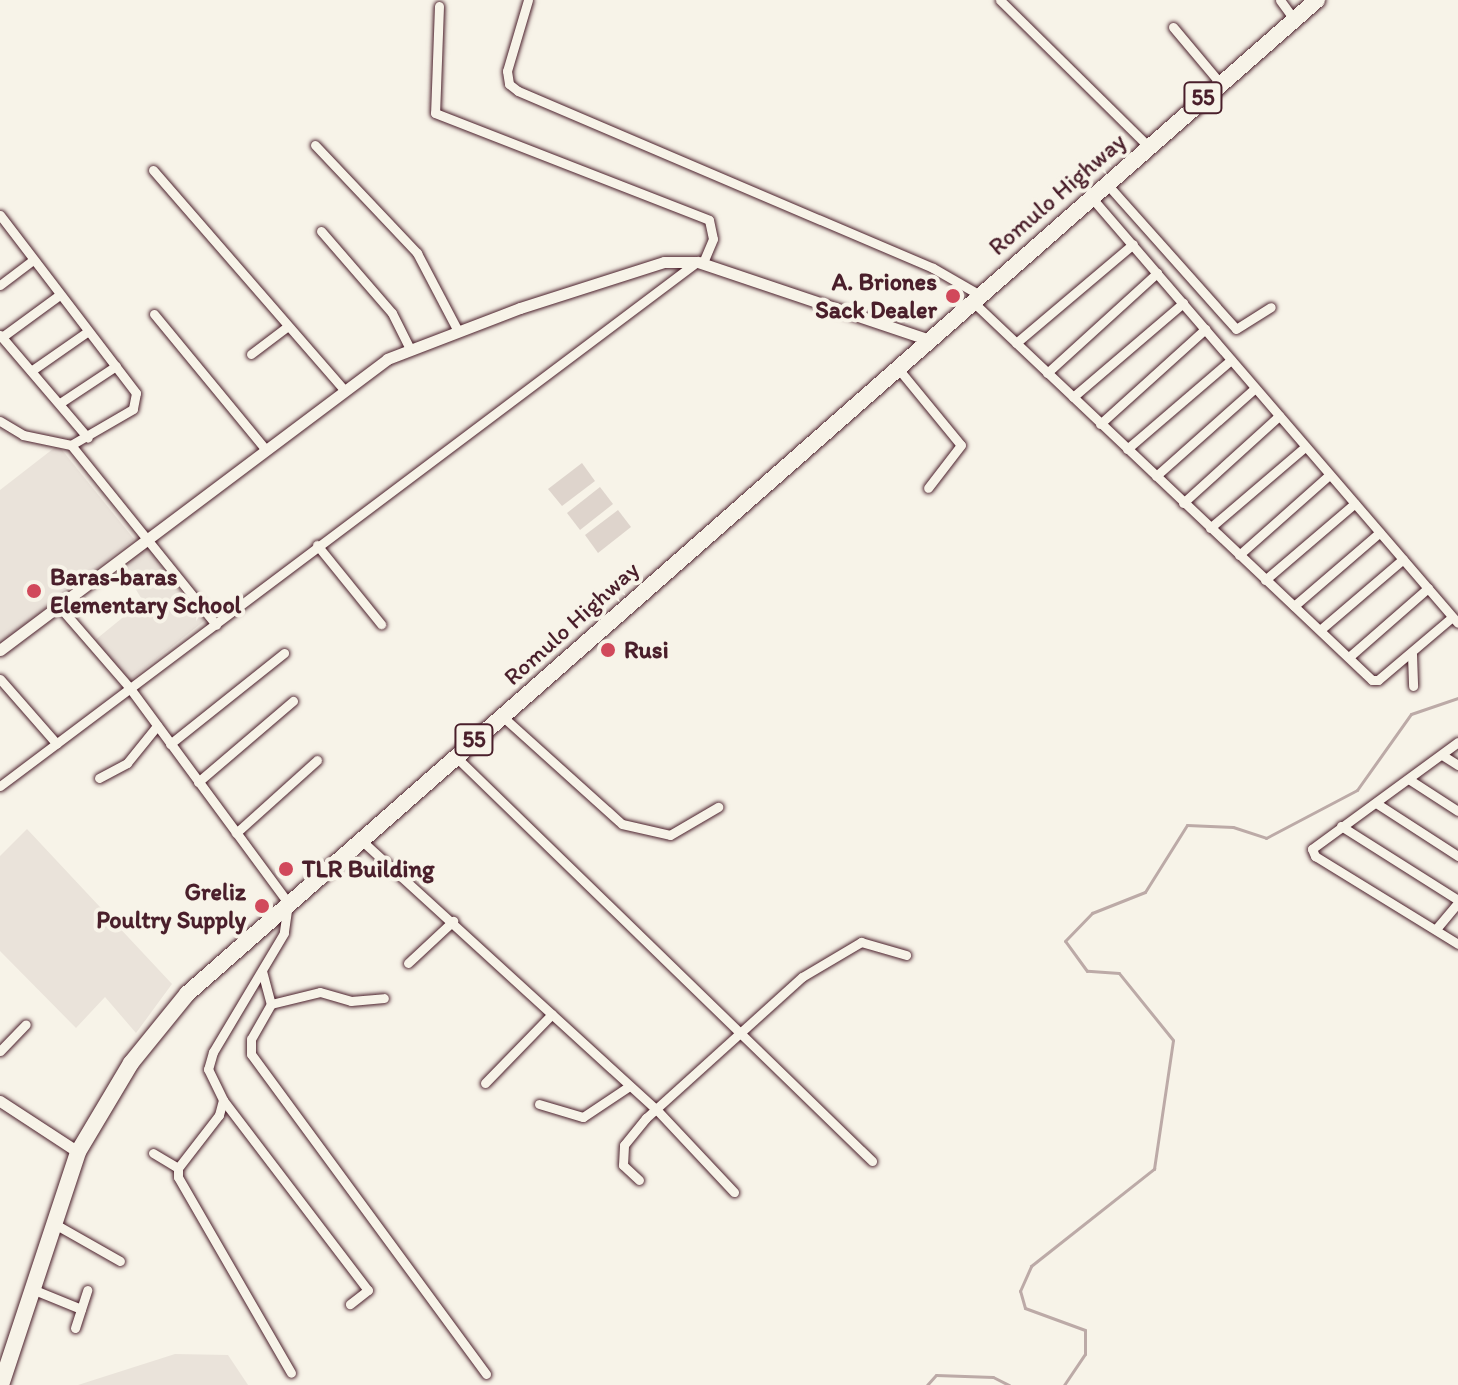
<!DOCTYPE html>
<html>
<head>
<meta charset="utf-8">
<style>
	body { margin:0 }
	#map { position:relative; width:1458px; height:1385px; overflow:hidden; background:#f7f3e8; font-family:Itim,sans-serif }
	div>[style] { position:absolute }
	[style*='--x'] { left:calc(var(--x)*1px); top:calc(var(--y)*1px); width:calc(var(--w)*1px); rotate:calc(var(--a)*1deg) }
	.built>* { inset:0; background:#eae3da }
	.green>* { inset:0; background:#ded4cc }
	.stream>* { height:3px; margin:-1.5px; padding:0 1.5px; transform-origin:1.5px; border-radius:1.5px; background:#bcaaa7 }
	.roads { filter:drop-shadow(0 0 2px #4a1f2b) drop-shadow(0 0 2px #4a1f2b) }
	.minor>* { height:9px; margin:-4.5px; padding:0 4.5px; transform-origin:4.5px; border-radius:4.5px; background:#f7f3e8 }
	.tertiary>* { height:11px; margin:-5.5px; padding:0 5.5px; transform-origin:5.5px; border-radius:5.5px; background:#f7f3e8 }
	.trunk>* { height:16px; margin:-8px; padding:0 8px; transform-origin:8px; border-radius:8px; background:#f7f3e8 }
	.dots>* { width:22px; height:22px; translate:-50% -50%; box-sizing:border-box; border:4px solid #f7f3e8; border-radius:50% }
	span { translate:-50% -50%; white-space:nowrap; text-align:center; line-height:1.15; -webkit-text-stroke:8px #f7f3e8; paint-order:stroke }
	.shield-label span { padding:2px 6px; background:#f7f3e8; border:2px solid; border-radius:6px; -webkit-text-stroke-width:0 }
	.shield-label { font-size:22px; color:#4a1f2b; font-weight:700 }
	.street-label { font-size:24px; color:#4a1f2b }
	.poi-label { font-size:24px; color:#4a1f2b; font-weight:700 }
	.right { translate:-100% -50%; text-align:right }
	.left { translate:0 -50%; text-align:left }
</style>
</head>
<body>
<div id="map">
	<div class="built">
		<div style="clip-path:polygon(58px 445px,134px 539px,0 644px,0 490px)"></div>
		<div style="clip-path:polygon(147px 546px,204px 621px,129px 681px,94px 641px,143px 601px,120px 564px)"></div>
		<div style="clip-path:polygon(27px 829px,172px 984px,136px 1033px,105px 997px,76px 1028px,0 951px,0 856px)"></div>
		<div style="clip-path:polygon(175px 1354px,228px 1355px,248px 1385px,78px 1385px)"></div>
	</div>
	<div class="green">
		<div style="clip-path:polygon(582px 463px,595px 481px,562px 506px,548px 489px)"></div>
		<div style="clip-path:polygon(600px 487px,613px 504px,580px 530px,567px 513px)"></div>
		<div style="clip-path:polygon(618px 510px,631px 527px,598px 553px,585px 535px)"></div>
	</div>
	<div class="stream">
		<div style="--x:927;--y:1385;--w:13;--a:-48"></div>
		<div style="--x:936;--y:1375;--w:57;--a:2"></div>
		<div style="--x:993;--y:1377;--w:18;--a:27"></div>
		<div style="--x:1064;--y:1385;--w:37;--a:-56"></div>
		<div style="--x:1085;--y:1354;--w:24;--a:-90"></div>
		<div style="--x:1085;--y:1330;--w:64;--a:-159.9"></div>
		<div style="--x:1025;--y:1308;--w:18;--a:-106"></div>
		<div style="--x:1020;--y:1291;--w:27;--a:-66"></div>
		<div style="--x:1031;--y:1266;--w:157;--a:-38.3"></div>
		<div style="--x:1154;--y:1169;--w:130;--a:-81.6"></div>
		<div style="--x:1173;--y:1040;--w:86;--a:-128.9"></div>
		<div style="--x:1119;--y:973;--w:32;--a:-176"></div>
		<div style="--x:1087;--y:971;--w:37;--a:-126"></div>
		<div style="--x:1065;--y:941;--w:39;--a:-46"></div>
		<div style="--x:1092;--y:913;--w:57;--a:-21.6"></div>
		<div style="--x:1145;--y:892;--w:79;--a:-57.9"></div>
		<div style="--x:1187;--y:825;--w:46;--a:2.5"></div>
		<div style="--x:1233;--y:827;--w:35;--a:18"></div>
		<div style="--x:1266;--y:838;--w:103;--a:-27.8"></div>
		<div style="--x:1357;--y:790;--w:93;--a:-54.6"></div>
		<div style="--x:1411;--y:714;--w:50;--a:-18.8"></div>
	</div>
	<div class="roads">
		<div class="minor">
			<div style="--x:528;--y:0;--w:74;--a:106.5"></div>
			<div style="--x:507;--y:71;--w:13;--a:81"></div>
			<div style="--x:509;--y:84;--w:11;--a:38"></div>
			<div style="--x:518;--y:91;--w:451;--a:23.1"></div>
			<div style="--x:933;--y:268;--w:52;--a:30"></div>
			<div style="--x:1000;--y:0;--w:208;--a:44.6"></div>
			<div style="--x:1280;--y:0;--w:24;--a:54"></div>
			<div style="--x:439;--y:6;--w:107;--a:92.1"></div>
			<div style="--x:435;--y:113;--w:294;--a:21.3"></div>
			<div style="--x:709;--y:220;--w:19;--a:78"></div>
			<div style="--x:713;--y:239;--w:26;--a:113"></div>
			<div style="--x:1173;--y:27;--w:73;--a:50"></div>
			<div style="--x:315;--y:145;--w:149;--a:46.6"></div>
			<div style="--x:417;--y:253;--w:88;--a:62.3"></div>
			<div style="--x:153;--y:170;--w:293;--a:49"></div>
			<div style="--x:1106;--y:183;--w:195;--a:48.3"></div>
			<div style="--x:1236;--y:329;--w:41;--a:-32.2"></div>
			<div style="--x:1091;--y:197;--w:562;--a:49.26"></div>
			<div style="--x:0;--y:215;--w:224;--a:52.6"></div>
			<div style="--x:136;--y:393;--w:16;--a:101"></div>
			<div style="--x:133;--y:409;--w:72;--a:149.9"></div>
			<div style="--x:71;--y:445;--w:231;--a:51.1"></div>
			<div style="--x:321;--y:231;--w:108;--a:49.1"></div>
			<div style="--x:392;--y:313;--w:40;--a:63.4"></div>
			<div style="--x:0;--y:285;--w:41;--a:-37.1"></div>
			<div style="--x:972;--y:301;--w:551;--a:43.46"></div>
			<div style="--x:1372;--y:680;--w:6;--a:0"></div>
			<div style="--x:1378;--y:680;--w:96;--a:-40.3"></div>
			<div style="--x:154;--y:314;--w:176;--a:50.5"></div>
			<div style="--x:0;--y:335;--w:135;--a:49.5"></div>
			<div style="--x:2;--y:337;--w:69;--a:-36.2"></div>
			<div style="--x:1016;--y:343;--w:153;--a:-40.2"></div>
			<div style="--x:251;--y:354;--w:46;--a:-37.1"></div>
			<div style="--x:896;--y:366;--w:102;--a:50.6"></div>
			<div style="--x:961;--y:445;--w:54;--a:127.5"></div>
			<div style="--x:31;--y:371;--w:68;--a:-34.9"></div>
			<div style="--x:1047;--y:373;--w:149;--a:-42.3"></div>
			<div style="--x:1073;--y:397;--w:145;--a:-40.5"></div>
			<div style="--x:60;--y:403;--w:67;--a:-33.5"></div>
			<div style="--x:0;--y:421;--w:27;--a:31"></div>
			<div style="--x:23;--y:435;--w:49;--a:11.8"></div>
			<div style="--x:1100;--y:424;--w:142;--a:-42.1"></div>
			<div style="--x:1127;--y:449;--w:137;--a:-40.6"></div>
			<div style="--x:1156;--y:476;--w:132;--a:-41.6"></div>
			<div style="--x:1183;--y:503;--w:130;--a:-42.2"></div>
			<div style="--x:1210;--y:528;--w:125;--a:-40.5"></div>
			<div style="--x:317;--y:545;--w:102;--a:51"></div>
			<div style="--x:1239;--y:555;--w:120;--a:-41.6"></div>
			<div style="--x:1265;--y:580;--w:118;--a:-40.5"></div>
			<div style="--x:58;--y:605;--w:108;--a:49.1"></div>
			<div style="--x:129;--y:687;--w:268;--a:53.6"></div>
			<div style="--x:288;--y:903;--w:30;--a:98"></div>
			<div style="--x:284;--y:933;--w:139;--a:120.8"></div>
			<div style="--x:213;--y:1052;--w:18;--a:106"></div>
			<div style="--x:208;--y:1069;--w:34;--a:64"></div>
			<div style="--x:223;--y:1100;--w:16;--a:105"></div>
			<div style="--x:219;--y:1115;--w:67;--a:127.7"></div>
			<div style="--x:178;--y:1168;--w:9;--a:90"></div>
			<div style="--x:178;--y:1177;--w:226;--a:60"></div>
			<div style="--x:1294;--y:606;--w:113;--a:-40.7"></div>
			<div style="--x:1320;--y:630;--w:109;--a:-40.5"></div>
			<div style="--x:1412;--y:654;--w:32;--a:88"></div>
			<div style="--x:1349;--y:657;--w:105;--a:-41.1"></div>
			<div style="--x:0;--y:679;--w:86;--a:48.8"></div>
			<div style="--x:502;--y:716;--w:161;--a:42"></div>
			<div style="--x:622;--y:824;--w:49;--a:12.9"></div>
			<div style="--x:670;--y:835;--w:56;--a:-30.3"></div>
			<div style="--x:1458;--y:742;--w:181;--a:143.8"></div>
			<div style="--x:1312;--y:849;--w:8;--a:67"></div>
			<div style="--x:1315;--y:856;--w:168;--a:31.6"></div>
			<div style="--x:170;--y:744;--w:146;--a:-38.6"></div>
			<div style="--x:1442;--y:755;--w:19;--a:32"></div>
			<div style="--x:456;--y:757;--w:580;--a:44.16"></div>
			<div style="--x:99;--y:778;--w:32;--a:-28"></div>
			<div style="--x:127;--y:763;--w:48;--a:-51"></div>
			<div style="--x:1410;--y:780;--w:57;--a:32.9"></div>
			<div style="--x:198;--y:782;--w:125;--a:-40.5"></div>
			<div style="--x:0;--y:786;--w:872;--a:-36.94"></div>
			<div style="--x:1376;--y:803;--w:98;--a:32.9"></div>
			<div style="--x:1341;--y:826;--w:138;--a:32.3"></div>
			<div style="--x:236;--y:833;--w:109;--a:-42"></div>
			<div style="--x:361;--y:840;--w:399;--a:42.4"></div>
			<div style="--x:656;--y:1109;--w:114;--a:46.8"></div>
			<div style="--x:1436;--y:929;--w:34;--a:-50"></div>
			<div style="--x:408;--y:963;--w:62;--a:-43"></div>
			<div style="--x:262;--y:971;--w:34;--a:75"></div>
			<div style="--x:271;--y:1004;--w:40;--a:119.7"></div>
			<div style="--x:251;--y:1039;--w:15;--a:90"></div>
			<div style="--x:251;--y:1054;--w:397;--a:53.7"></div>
			<div style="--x:271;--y:1004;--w:50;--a:-13.8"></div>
			<div style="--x:320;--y:992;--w:32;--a:16"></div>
			<div style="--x:351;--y:1001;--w:33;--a:-5"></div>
			<div style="--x:0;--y:1051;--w:37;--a:-46"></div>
			<div style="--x:485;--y:1083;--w:96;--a:-45.8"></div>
			<div style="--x:223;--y:1100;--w:239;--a:52.7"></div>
			<div style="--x:368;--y:1290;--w:23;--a:142"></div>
			<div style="--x:539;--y:1104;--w:46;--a:16.5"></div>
			<div style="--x:583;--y:1117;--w:54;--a:-33.7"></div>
			<div style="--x:153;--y:1153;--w:29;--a:31"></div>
			<div style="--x:639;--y:1180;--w:22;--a:-137"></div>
			<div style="--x:623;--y:1165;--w:20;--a:-87"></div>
			<div style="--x:624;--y:1145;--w:35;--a:-51"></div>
			<div style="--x:646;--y:1118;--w:210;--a:-42.1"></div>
			<div style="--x:802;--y:977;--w:69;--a:-30.7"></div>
			<div style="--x:861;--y:942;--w:47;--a:16.1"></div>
			<div style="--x:53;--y:1223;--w:77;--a:29.6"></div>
			<div style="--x:32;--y:1289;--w:53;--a:22.2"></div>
			<div style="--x:75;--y:1328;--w:40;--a:-72"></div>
		</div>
		<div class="tertiary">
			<div style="--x:0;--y:650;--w:484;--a:-36.9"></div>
			<div style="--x:387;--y:359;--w:142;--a:-21"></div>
			<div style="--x:520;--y:308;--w:151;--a:-17.7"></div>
			<div style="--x:664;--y:262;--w:34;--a:0"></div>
			<div style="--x:698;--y:262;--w:242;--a:18.6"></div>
			<div style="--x:0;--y:1101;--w:93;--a:33.2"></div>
		</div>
		<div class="trunk">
			<div style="--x:1;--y:1385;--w:245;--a:-71.7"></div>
			<div style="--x:78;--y:1152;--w:104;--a:-59.2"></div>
			<div style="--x:131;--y:1063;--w:89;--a:-50.9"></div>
			<div style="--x:187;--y:994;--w:1505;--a:-41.34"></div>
		</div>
	</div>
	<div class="dots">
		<div style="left:953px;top:296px;background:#d1495b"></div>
		<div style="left:34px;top:591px;background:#d1495b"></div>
		<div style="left:608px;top:650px;background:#d1495b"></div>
		<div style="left:286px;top:869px;background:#d1495b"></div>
		<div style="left:262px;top:906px;background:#d1495b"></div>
	</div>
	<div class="shield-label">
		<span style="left:1203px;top:98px">55</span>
		<span style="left:474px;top:740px">55</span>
	</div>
	<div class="street-label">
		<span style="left:1057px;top:194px;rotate:-41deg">Romulo Highway</span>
		<span style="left:571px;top:623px;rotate:-42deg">Romulo Highway</span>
	</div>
	<div class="poi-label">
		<span class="right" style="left:937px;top:296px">A. Briones<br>Sack Dealer</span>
		<span class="left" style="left:50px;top:591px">Baras-baras<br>Elementary School</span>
		<span class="left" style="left:624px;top:650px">Rusi</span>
		<span class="left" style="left:302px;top:869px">TLR Building</span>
		<span class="right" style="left:246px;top:906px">Greliz<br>Poultry Supply</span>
	</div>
</div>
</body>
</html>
